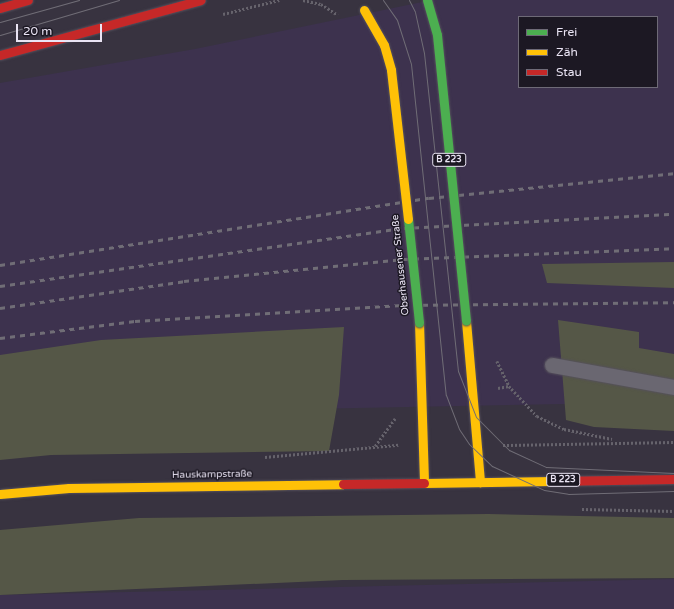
<!DOCTYPE html>
<html>
<head>
<meta charset="utf-8">
<style>
	body { margin:0 }
	#map { position:relative; width:674px; height:609px; overflow:hidden; background:#383340; font-family:"Varela Round",sans-serif }
	div>[style] { position:absolute }
	[style*='--x'] { left:calc(var(--x)*1px); top:calc(var(--y)*1px); width:calc(var(--w)*1px); rotate:calc(var(--a)*1deg) }
	.built>* { inset:0; background:#3d324e }
	.green>* { inset:0; background:#555747 }
	.path>* { height:2.5px; margin-top:-1.25px; transform-origin:0; background:repeating-linear-gradient(90deg,#66636c 0 2px,transparent 0 4px) }
	.roads { filter:drop-shadow(0 0 1px #55505c) drop-shadow(0 0 1px #55505c) }
	.lane>* { height:15px; margin:-7.5px; padding:0 7.5px; transform-origin:7.5px; border-radius:7.5px; background:#6a6771 }
	.slow>* { height:9px; margin:-4.5px; padding:0 4.5px; transform-origin:4.5px; border-radius:4.5px; background:#ffc107 }
	.jam>* { height:9px; margin:-4.5px; padding:0 4.5px; transform-origin:4.5px; border-radius:4.5px; background:#c62828 }
	.tram>* { height:1px; margin:-0.5px; padding:0 0.5px; transform-origin:0.5px; border-radius:0.5px; background:#706d76 }
	.rail>* { height:3px; margin-top:-1.5px; transform-origin:0; background:repeating-linear-gradient(90deg,#706d76 0 5px,transparent 0 10px) }
	.bridges { filter:drop-shadow(0 0 1px #55505c) drop-shadow(0 0 1px #55505c) }
	.fast-bridge>* { height:9px; margin:-4.5px; padding:0 4.5px; transform-origin:4.5px; border-radius:4.5px; background:#4caf50 }
	.slow-bridge>* { height:9px; margin:-4.5px; padding:0 4.5px; transform-origin:4.5px; border-radius:4.5px; background:#ffc107 }
	span { translate:-50% -50%; white-space:nowrap; text-align:center; line-height:1.15; -webkit-text-stroke:3px #1c1823; paint-order:stroke }
	.shield-label span { padding:1px 3px; background:#1c1823; border:1px solid; border-radius:3px; -webkit-text-stroke-width:0 }
	.shield-label { font-size:9px; color:#eae4f4; font-weight:700 }
	.street-label { font-size:10px; color:#eae4f4 }
	.legend { position:absolute; left:518px; top:16px; width:140px; height:72px; box-sizing:border-box; background:#1c1823; border:1px solid #6e6a77; margin:0; padding:5px 7px; list-style:none; font-size:12px; color:#eae4f4 }
	.legend li { display:flex; align-items:center; gap:8px; height:20px }
	.legend b { width:20px; border:1px solid #6e6a77 }
	.scale { position:absolute; left:16px; top:24px; width:86px; height:18px; box-sizing:border-box; border:2px solid #eae4f4; border-top:0; padding-left:5px; font-size:12px; line-height:14px; white-space:nowrap; color:#eae4f4; -webkit-text-stroke:3px #1c1823; paint-order:stroke }
</style>
</head>
<body>
<div id="map">
	<div class="built">
		<div style="clip-path:polygon(evenodd,432px 0,674px 0,674px 410px,563px 404px,0 415px,0 83px,195px 49px,432px 0,519px 17px,657px 17px,657px 87px,519px 87px,519px 17px)"></div>
		<div style="clip-path:polygon(674px 579px,674px 609px,0 609px,0 595px)"></div>
	</div>
	<div class="green">
		<div style="clip-path:polygon(674px 262px,674px 288px,547px 283px,542px 264px)"></div>
		<div style="clip-path:polygon(558px 320px,639px 332px,639px 348px,674px 354px,674px 431px,594px 427px,566px 420px)"></div>
		<div style="clip-path:polygon(344px 327px,339px 395px,329px 451px,51px 455px,0 460px,0 355px,101px 340px)"></div>
		<div style="clip-path:polygon(488px 514px,674px 518px,674px 578px,343px 580px,0 595px,0 530px,139px 518px)"></div>
	</div>
	<div class="path">
		<div style="--x:303;--y:0;--w:18;--a:13"></div>
		<div style="--x:321;--y:4;--w:20;--a:33"></div>
		<div style="--x:223;--y:14;--w:58;--a:-14"></div>
		<div style="--x:497;--y:361;--w:28;--a:64"></div>
		<div style="--x:509;--y:386;--w:41;--a:47"></div>
		<div style="--x:537;--y:416;--w:30;--a:26"></div>
		<div style="--x:564;--y:429;--w:49;--a:11.8"></div>
		<div style="--x:498;--y:388;--w:11;--a:-10"></div>
		<div style="--x:503;--y:445;--w:171;--a:-1"></div>
		<div style="--x:375;--y:446;--w:34;--a:-54"></div>
		<div style="--x:265;--y:457;--w:134;--a:-5.2"></div>
		<div style="--x:582;--y:509;--w:92;--a:1.2"></div>
	</div>
	<div class="roads">
		<div class="lane">
			<div style="--x:552;--y:365;--w:124;--a:10.2"></div>
		</div>
		<div class="slow">
			<div style="--x:466;--y:321;--w:162;--a:85"></div>
			<div style="--x:419;--y:322;--w:161;--a:88.2"></div>
			<div style="--x:424;--y:483;--w:129;--a:-0.9"></div>
			<div style="--x:0;--y:494;--w:69;--a:-5"></div>
			<div style="--x:69;--y:488;--w:274;--a:-0.8"></div>
		</div>
		<div class="jam">
			<div style="--x:0;--y:8;--w:29;--a:-16"></div>
			<div style="--x:0;--y:55;--w:208;--a:-15.3"></div>
			<div style="--x:553;--y:481;--w:121;--a:-0.9"></div>
			<div style="--x:343;--y:484;--w:81;--a:-0.7"></div>
		</div>
	</div>
	<div class="tram">
		<div style="--x:383;--y:0;--w:24;--a:55"></div>
		<div style="--x:397;--y:20;--w:46;--a:72.3"></div>
		<div style="--x:411;--y:64;--w:333;--a:84"></div>
		<div style="--x:446;--y:395;--w:36;--a:69"></div>
		<div style="--x:459;--y:429;--w:18;--a:56"></div>
		<div style="--x:469;--y:444;--w:32;--a:44"></div>
		<div style="--x:492;--y:466;--w:57;--a:24.8"></div>
		<div style="--x:544;--y:490;--w:24;--a:9"></div>
		<div style="--x:568;--y:494;--w:106;--a:-1.6"></div>
		<div style="--x:409;--y:0;--w:13;--a:63"></div>
		<div style="--x:415;--y:12;--w:42;--a:77.6"></div>
		<div style="--x:424;--y:53;--w:320;--a:83.9"></div>
		<div style="--x:458;--y:371;--w:49;--a:68.6"></div>
		<div style="--x:476;--y:417;--w:47;--a:45"></div>
		<div style="--x:509;--y:450;--w:41;--a:24.7"></div>
		<div style="--x:546;--y:467;--w:128;--a:2.7"></div>
		<div style="--x:0;--y:22;--w:82;--a:-15.6"></div>
		<div style="--x:0;--y:35;--w:124;--a:-16.4"></div>
	</div>
	<div class="rail">
		<div style="--x:0;--y:265;--w:434;--a:-8.9"></div>
		<div style="--x:429;--y:198;--w:246;--a:-5.8"></div>
		<div style="--x:0;--y:286;--w:408;--a:-8.2"></div>
		<div style="--x:404;--y:228;--w:270;--a:-3"></div>
		<div style="--x:0;--y:308;--w:186;--a:-8.3"></div>
		<div style="--x:184;--y:281;--w:221;--a:-5.7"></div>
		<div style="--x:404;--y:259;--w:270;--a:-2.3"></div>
		<div style="--x:0;--y:338;--w:136;--a:-7.2"></div>
		<div style="--x:135;--y:321;--w:268;--a:-3.4"></div>
		<div style="--x:403;--y:305;--w:271;--a:-0.6"></div>
	</div>
	<div class="bridges">
		<div class="fast-bridge">
			<div style="--x:427;--y:0;--w:36;--a:74"></div>
			<div style="--x:437;--y:35;--w:287;--a:84.2"></div>
			<div style="--x:408;--y:219;--w:104;--a:83.9"></div>
		</div>
		<div class="slow-bridge">
			<div style="--x:364;--y:10;--w:40;--a:60.3"></div>
			<div style="--x:384;--y:45;--w:26;--a:74"></div>
			<div style="--x:391;--y:70;--w:150;--a:83.5"></div>
		</div>
	</div>
	<div class="shield-label">
		<span style="left:449px;top:160px">B 223</span>
		<span style="left:563px;top:480px">B 223</span>
	</div>
	<div class="street-label">
		<span style="left:401px;top:265px;rotate:-96deg">Oberhausener Straße</span>
		<span style="left:212px;top:475px;rotate:-1deg">Hauskampstraße</span>
	</div>
	<ul class="legend">
	<li><b style="height:5px;background:#4caf50"></b>Frei</li>
	<li><b style="height:5px;background:#ffc107"></b>Zäh</li>
	<li><b style="height:5px;background:#c62828"></b>Stau</li>
	</ul>
	<div class="scale">20 m</div>
</div>
</body>
</html>
